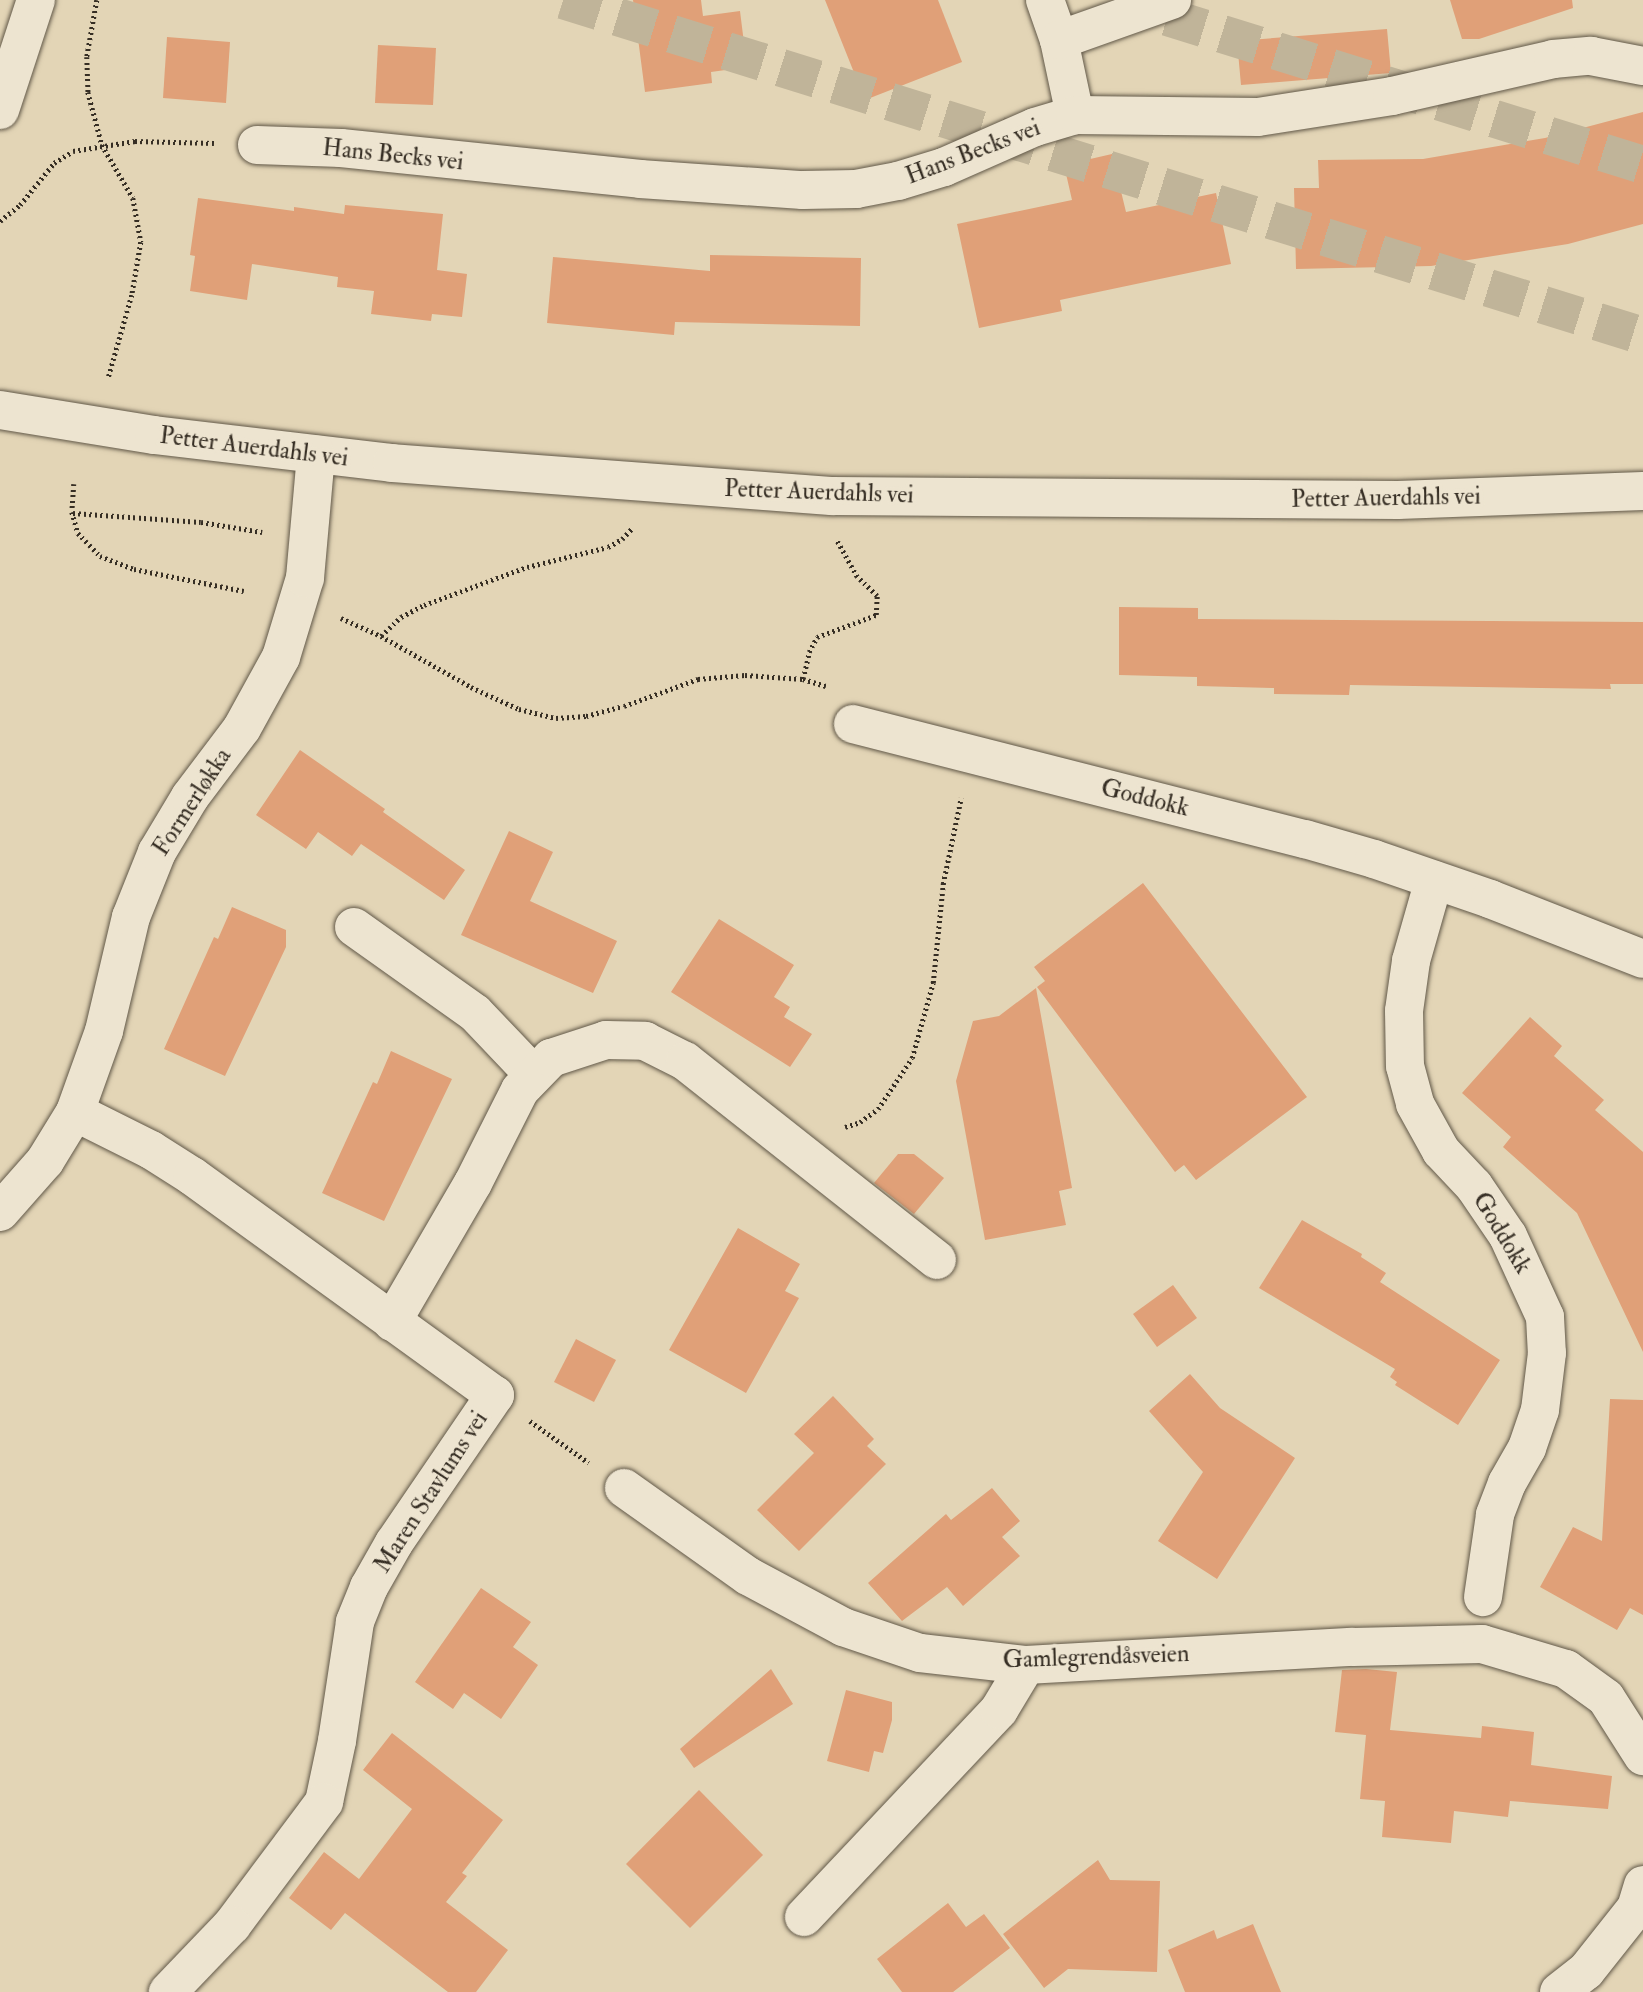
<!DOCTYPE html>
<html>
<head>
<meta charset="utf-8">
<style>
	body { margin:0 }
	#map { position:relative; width:1643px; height:1992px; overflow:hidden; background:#e3d5b6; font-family:"IM FELL Double Pica",serif }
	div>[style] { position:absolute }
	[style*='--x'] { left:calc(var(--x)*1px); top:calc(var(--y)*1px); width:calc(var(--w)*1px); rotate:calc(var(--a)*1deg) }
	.building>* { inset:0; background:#e0a078 }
	.highway-tunnel>* { height:38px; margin-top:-19px; transform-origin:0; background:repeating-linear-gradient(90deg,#c0b499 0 38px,transparent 0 57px) }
	.path>* { height:4.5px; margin-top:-2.25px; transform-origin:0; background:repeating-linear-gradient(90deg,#362e24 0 2px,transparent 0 5.5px) }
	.roads { filter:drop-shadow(0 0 2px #615848) drop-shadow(0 0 2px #615848) }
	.minor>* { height:38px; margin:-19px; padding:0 19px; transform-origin:19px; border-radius:19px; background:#ede4d0 }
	span { translate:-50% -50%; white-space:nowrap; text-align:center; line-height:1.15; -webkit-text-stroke:7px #ede4d0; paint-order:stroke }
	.street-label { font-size:24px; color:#362e24 }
</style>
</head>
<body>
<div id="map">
	<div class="building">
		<div style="clip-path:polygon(633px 0,701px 0,703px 16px,740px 11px,747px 67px,711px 72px,712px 83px,645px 92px)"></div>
		<div style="clip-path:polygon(825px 0,938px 0,962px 62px,865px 100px)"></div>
		<div style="clip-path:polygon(1450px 0,1572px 0,1573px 8px,1479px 39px,1462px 39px)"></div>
		<div style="clip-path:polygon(1387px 29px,1391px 73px,1241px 85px,1237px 41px)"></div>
		<div style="clip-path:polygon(167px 37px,230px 42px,226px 103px,163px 98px)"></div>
		<div style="clip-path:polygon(378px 45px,436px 48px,433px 105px,375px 103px)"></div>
		<div style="clip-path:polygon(1643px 112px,1643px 224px,1568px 244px,1431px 266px,1296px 269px,1294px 188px,1319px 188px,1318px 160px,1423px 159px,1545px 138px)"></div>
		<div style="clip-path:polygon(1112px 154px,1126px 212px,1216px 193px,1231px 264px,1060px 300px,1062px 311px,979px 328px,957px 224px,1072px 200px,1064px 165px)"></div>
		<div style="clip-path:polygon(198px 198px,294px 211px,294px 207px,344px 214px,345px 205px,443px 214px,437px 270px,467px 274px,462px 317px,432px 314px,431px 321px,371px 314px,374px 291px,337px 287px,338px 277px,252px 264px,247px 300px,190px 291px,195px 256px,190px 255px)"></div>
		<div style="clip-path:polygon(710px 255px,861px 258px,860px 326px,675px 322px,674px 335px,547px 323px,553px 257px,710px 271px)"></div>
		<div style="clip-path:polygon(1119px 607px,1198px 608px,1198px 619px,1643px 622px,1643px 684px,1610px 684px,1611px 689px,1350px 685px,1349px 695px,1274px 694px,1274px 688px,1197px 686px,1197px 677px,1119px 675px)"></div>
		<div style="clip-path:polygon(300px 750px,385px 809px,383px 812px,465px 870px,444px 900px,361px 844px,352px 856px,318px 832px,306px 849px,256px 815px)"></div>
		<div style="clip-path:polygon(509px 831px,553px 852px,530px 901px,617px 941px,593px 993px,461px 935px)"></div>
		<div style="clip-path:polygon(1143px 883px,1307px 1097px,1196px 1180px,1184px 1165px,1175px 1172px,1037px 987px,1045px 981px,1034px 967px)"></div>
		<div style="clip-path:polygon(232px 907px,286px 930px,286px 947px,225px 1076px,164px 1049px,214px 937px,218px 939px)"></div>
		<div style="clip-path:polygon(719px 919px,794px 965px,774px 997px,790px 1007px,784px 1017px,812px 1034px,790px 1067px,671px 992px)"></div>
		<div style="clip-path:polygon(1036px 988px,1072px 1188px,1059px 1191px,1066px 1225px,985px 1240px,956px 1081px,973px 1021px,999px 1016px)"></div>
		<div style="clip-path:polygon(1530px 1017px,1562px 1046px,1554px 1056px,1604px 1100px,1595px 1110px,1643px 1152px,1643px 1352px,1577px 1213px,1503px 1147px,1511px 1137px,1462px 1093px)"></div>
		<div style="clip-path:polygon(391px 1051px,452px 1079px,384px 1221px,322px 1193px,373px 1082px,377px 1084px)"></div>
		<div style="clip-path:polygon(898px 1154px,914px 1154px,944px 1178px,914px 1214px,874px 1183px)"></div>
		<div style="clip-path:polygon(1302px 1220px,1362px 1254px,1361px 1257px,1386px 1273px,1380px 1282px,1500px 1360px,1458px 1425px,1395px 1385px,1397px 1382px,1390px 1377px,1395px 1369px,1259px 1288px)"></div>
		<div style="clip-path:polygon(738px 1228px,800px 1264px,785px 1291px,799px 1298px,746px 1393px,669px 1350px)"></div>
		<div style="clip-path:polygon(1173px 1285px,1197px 1318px,1157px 1347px,1133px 1314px)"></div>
		<div style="clip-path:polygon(576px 1339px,616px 1360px,594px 1402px,554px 1382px)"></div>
		<div style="clip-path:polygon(1190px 1374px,1220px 1408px,1295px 1458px,1217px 1579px,1158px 1541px,1203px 1472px,1149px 1411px)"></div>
		<div style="clip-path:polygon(833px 1396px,874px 1439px,867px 1446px,886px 1464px,799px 1551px,757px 1510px,814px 1453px,794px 1434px)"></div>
		<div style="clip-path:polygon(1610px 1399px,1643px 1400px,1643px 1615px,1630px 1608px,1617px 1630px,1540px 1587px,1573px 1527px,1602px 1541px)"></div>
		<div style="clip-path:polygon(992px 1488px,1020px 1521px,1002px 1537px,1020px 1556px,963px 1606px,947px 1587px,902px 1621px,868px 1583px,946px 1514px,951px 1520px)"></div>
		<div style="clip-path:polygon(481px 1588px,531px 1622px,513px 1647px,538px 1665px,501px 1719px,464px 1693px,453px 1709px,415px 1682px)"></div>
		<div style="clip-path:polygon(771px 1669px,793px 1704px,694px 1768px,680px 1749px)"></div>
		<div style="clip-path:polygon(1366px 1669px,1397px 1672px,1390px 1730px,1481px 1738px,1482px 1726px,1534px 1732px,1531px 1765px,1612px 1776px,1608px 1809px,1510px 1801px,1508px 1817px,1454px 1811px,1451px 1843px,1382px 1837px,1385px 1801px,1360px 1799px,1366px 1735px,1335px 1732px,1342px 1670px)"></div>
		<div style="clip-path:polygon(846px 1690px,892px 1702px,892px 1720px,883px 1753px,874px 1751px,869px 1772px,827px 1761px)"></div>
		<div style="clip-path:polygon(392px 1733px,503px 1820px,462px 1873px,467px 1876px,446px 1902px,508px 1950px,476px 1992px,448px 1992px,345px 1913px,331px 1930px,289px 1898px,324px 1852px,359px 1879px,412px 1809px,363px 1770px)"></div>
		<div style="clip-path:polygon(699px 1790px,763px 1855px,690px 1928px,626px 1864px)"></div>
		<div style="clip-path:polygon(1098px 1860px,1110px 1880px,1160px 1881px,1157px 1972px,1068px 1969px,1044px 1988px,1003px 1934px)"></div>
		<div style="clip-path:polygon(948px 1903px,966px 1927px,984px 1914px,1010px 1948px,953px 1992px,902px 1992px,877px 1959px)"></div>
		<div style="clip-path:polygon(1253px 1924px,1281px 1992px,1185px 1992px,1168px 1950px,1214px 1930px,1217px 1939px)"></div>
	</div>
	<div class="highway-tunnel">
		<div style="--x:563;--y:0;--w:1131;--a:17.28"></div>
		<div style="--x:1113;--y:0;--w:555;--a:17.29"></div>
	</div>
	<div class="path">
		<div style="--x:97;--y:0;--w:58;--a:100"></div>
		<div style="--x:87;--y:57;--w:35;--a:88"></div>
		<div style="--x:88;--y:92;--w:55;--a:75.2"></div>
		<div style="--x:102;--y:145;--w:61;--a:59.7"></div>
		<div style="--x:133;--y:198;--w:45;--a:79.7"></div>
		<div style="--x:141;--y:242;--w:54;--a:99.6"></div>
		<div style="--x:132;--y:295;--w:87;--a:105.9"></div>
		<div style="--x:0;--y:221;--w:26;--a:-39"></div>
		<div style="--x:20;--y:205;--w:54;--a:-51"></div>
		<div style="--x:54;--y:163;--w:22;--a:-32"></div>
		<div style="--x:73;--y:151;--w:63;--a:-9.2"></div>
		<div style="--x:135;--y:141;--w:79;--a:1.5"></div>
		<div style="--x:74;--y:484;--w:28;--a:94"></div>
		<div style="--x:72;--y:512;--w:22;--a:74"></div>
		<div style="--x:78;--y:533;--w:32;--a:46"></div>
		<div style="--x:100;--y:556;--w:36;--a:21"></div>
		<div style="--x:134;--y:569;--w:112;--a:11.3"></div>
		<div style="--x:73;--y:513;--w:128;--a:4"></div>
		<div style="--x:201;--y:522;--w:62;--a:9.3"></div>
		<div style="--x:341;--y:618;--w:44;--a:24.2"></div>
		<div style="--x:381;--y:636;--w:103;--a:29.5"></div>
		<div style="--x:471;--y:687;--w:53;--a:24.6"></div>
		<div style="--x:519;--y:709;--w:38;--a:14"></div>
		<div style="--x:556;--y:718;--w:30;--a:-4"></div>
		<div style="--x:586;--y:716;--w:39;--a:-15"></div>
		<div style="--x:624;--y:706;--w:79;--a:-20"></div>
		<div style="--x:698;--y:679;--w:47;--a:-4.9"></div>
		<div style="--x:745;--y:675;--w:58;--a:3.9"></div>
		<div style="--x:803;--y:679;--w:24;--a:17"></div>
		<div style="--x:381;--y:636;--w:28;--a:-44"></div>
		<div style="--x:401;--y:617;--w:26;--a:-28"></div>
		<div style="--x:424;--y:605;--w:110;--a:-20.3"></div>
		<div style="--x:527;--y:567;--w:83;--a:-13.9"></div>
		<div style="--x:608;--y:547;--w:16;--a:-30"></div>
		<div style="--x:622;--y:539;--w:16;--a:-47"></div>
		<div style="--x:803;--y:679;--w:28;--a:-77"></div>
		<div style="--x:809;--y:652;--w:17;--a:-62"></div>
		<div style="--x:817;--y:637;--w:63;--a:-20.4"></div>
		<div style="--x:876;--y:615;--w:19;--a:-87"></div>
		<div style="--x:877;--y:596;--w:28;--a:-136"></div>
		<div style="--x:857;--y:577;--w:41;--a:-119.1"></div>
		<div style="--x:845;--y:1127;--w:16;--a:-18"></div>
		<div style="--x:860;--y:1122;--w:22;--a:-36"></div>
		<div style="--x:878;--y:1109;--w:61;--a:-56.3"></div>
		<div style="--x:912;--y:1058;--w:78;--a:-74.4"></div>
		<div style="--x:933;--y:983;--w:100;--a:-84.2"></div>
		<div style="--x:943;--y:884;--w:88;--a:-78.2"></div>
		<div style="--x:530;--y:1421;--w:72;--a:35.4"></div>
	</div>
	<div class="roads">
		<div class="minor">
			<div style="--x:1045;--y:0;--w:42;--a:70.7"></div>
			<div style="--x:1059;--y:40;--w:77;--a:78"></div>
			<div style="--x:1059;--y:40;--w:120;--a:-19.5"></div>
			<div style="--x:0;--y:110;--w:116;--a:-71.9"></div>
			<div style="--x:257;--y:145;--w:84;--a:2"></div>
			<div style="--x:341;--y:148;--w:301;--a:5.9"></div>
			<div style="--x:640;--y:179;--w:163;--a:3.9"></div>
			<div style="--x:803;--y:190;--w:53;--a:-1.1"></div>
			<div style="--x:856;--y:189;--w:43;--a:-10.8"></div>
			<div style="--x:898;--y:181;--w:48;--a:-16.9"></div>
			<div style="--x:944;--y:167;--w:99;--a:-23.7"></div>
			<div style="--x:1035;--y:127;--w:42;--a:-16.7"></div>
			<div style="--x:1075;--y:115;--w:183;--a:0.6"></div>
			<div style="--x:1258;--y:117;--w:136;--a:-8.9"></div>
			<div style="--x:1392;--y:96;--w:165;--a:-12.9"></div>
			<div style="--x:1553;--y:59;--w:38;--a:-5"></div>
			<div style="--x:1591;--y:56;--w:53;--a:10.9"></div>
			<div style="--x:0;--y:410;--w:156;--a:9.2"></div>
			<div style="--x:154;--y:435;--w:240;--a:6.7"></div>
			<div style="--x:392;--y:463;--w:441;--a:4.3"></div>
			<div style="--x:832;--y:496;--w:566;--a:0.4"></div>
			<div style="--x:1398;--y:500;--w:245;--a:-2.1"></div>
			<div style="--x:853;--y:724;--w:466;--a:14.3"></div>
			<div style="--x:1305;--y:839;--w:72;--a:16.2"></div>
			<div style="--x:1374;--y:859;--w:123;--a:19"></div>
			<div style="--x:1490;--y:899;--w:164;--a:21.4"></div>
			<div style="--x:1434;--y:880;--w:84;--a:105.9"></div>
			<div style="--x:1411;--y:961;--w:50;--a:98"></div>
			<div style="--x:1404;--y:1011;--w:55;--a:89"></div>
			<div style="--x:1405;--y:1066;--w:39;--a:75"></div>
			<div style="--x:1415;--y:1104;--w:54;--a:61"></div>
			<div style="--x:1441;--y:1151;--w:48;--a:46.7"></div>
			<div style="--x:1474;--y:1186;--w:60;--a:55.8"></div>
			<div style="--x:1508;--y:1236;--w:89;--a:65.4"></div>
			<div style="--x:1545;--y:1317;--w:36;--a:87"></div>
			<div style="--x:1547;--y:1353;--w:57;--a:97"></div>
			<div style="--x:1540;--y:1410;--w:40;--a:108.9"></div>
			<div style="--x:1527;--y:1448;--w:40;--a:119.7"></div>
			<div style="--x:1507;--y:1483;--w:34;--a:111"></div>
			<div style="--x:1495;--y:1515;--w:83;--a:98.3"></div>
			<div style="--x:354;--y:927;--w:148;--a:35.4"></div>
			<div style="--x:475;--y:1013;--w:84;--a:46.4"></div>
			<div style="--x:75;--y:1112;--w:85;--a:26.6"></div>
			<div style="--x:151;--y:1150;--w:49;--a:32.4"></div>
			<div style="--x:192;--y:1176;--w:374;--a:35.9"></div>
			<div style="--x:495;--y:1395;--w:179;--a:124.3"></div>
			<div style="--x:394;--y:1543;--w:51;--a:119.6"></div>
			<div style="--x:369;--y:1587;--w:38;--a:112"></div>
			<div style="--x:355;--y:1622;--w:120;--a:98.6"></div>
			<div style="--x:337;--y:1741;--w:62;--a:102"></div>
			<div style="--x:324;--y:1802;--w:154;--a:126.8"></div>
			<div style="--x:232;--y:1925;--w:93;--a:133.7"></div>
			<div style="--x:0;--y:1212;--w:68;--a:-48.6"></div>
			<div style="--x:45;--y:1161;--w:57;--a:-58.5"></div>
			<div style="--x:75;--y:1112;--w:86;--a:-70.3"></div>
			<div style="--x:104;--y:1031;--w:117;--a:-76.7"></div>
			<div style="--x:131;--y:917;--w:70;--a:-68.2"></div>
			<div style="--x:157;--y:852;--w:64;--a:-59"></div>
			<div style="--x:190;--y:797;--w:86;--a:-53"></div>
			<div style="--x:242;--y:728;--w:81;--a:-61.2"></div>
			<div style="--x:281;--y:657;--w:83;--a:-73.1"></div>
			<div style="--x:305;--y:578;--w:124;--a:-84.9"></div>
			<div style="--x:392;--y:1322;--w:161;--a:-59.8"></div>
			<div style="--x:473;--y:1183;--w:104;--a:-63.2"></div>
			<div style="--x:520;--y:1090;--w:45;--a:-45.9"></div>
			<div style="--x:551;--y:1058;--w:58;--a:-18.1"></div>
			<div style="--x:606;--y:1040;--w:39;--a:1"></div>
			<div style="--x:645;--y:1041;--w:45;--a:26.6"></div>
			<div style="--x:685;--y:1061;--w:321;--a:38.3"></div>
			<div style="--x:624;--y:1488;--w:152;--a:35.4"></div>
			<div style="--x:748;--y:1576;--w:108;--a:28.2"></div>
			<div style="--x:843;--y:1627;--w:81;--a:18.7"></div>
			<div style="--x:920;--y:1653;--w:107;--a:6.5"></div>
			<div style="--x:1026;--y:1665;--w:327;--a:-3.2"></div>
			<div style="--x:1353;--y:1647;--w:129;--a:-1.3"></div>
			<div style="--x:1482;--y:1644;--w:88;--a:16.6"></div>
			<div style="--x:1566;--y:1669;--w:49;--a:35.9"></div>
			<div style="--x:1606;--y:1698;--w:69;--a:57.5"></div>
			<div style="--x:804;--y:1917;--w:284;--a:-46.7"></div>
			<div style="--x:999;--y:1710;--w:52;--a:-59"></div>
			<div style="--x:1559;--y:1992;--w:34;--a:-38"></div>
			<div style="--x:1586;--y:1971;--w:80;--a:-51.6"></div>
			<div style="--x:1636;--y:1908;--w:24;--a:-73"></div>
		</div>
	</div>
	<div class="street-label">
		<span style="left:973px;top:152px;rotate:-21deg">Hans Becks vei</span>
		<span style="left:393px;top:155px;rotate:6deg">Hans Becks vei</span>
		<span style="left:254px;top:447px;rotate:7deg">Petter Auerdahls vei</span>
		<span style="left:819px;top:492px;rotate:2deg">Petter Auerdahls vei</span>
		<span style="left:1386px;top:498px;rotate:-1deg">Petter Auerdahls vei</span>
		<span style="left:1145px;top:798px;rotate:14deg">Goddokk</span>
		<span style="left:192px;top:802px;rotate:-57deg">Formerløkka</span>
		<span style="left:1502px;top:1233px;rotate:59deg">Goddokk</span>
		<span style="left:431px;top:1492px;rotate:-57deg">Maren Stavlums vei</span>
		<span style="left:1096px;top:1657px;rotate:-2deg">Gamlegrendåsveien</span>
	</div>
</div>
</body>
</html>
